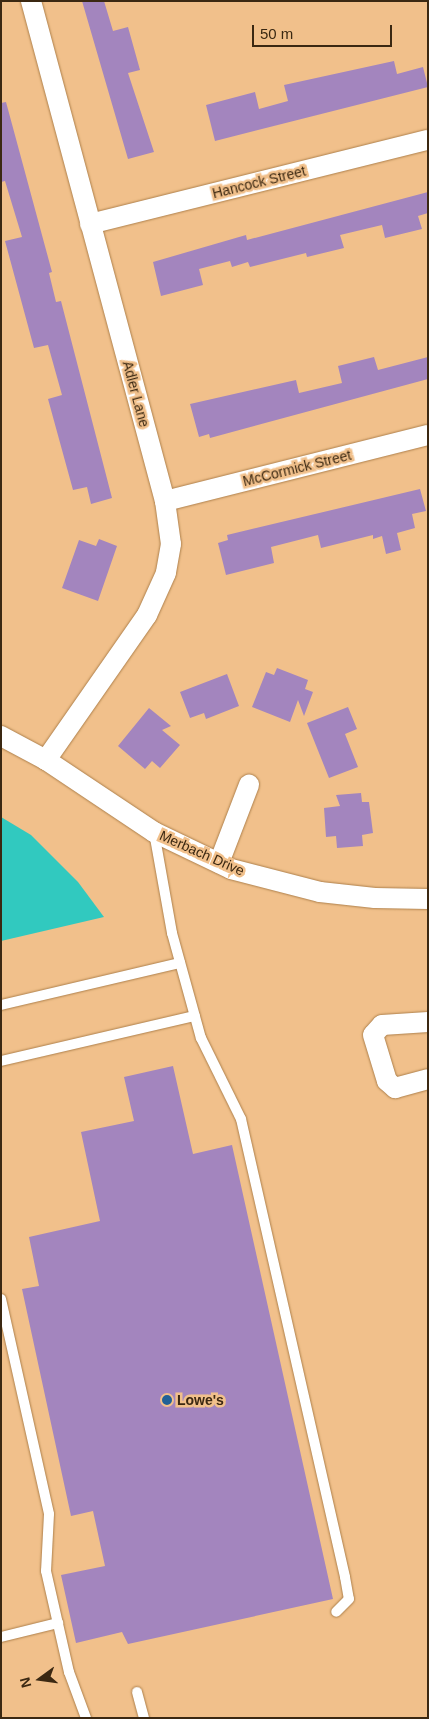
<!DOCTYPE html>
<html>
<head>
<meta charset="utf-8">
<style>
	body { margin:0 }
	#map { position:relative; width:429px; height:1719px; overflow:hidden; background:#f1c08b; font-family:Helvetica,sans-serif }
	div>[style] { position:absolute }
	[style*='--x'] { left:calc(var(--x)*1px); top:calc(var(--y)*1px); width:calc(var(--w)*1px); rotate:calc(var(--a)*1deg) }
	.water>* { inset:0; background:#31c9bf }
	.building>* { inset:0; background:#a385be }
	.roads { filter:drop-shadow(0 0 1px #ae804c) drop-shadow(0 0 1px #ae804c) }
	.lane>* { height:10px; margin:-5px; padding:0 5px; transform-origin:5px; border-radius:5px; background:#fff }
	.street>* { height:20px; margin:-10px; padding:0 10px; transform-origin:10px; border-radius:10px; background:#fff }
	.dots>* { width:14px; height:14px; translate:-50% -50%; box-sizing:border-box; border:2px solid #f1c08b; border-radius:50% }
	span { translate:-50% -50%; white-space:nowrap; text-align:center; line-height:1.15; -webkit-text-stroke:5px #f1c08b; paint-order:stroke }
	.street-label { font-size:14px; color:#3b2812 }
	.poi-label { font-size:14px; color:#3b2812; font-weight:700 }
	.left { translate:0 -50%; text-align:left }
	.frame { position:absolute; inset:0; border:2px solid #3b2812; pointer-events:none }
	.north { position:absolute; left:15px; top:1654px; width:50px; height:50px; -webkit-text-stroke:4px #f1c08b; paint-order:stroke; rotate:256deg; font-size:14px; font-weight:700; line-height:20px; text-align:center; color:#3b2812 }
	.north::after { content:''; display:block; margin:auto; width:18px; height:22px; background:#3b2812; clip-path:polygon(50% 0,100% 100%,50% 72%,0 100%) }
	.scale { position:absolute; left:252px; top:25px; width:140px; height:22px; box-sizing:border-box; border:2px solid #3b2812; border-top:0; padding-left:6px; font-size:15px; line-height:18px; white-space:nowrap; color:#3b2812; -webkit-text-stroke:4px #f1c08b; paint-order:stroke }
</style>
</head>
<body>
<div id="map">
	<div class="water">
		<div style="clip-path:polygon(1px 817px,31px 835px,78px 882px,104px 917px,1px 941px)"></div>
	</div>
	<div class="building">
		<div style="clip-path:polygon(82px 1px,104px 1px,113px 31px,128px 27px,140px 70px,128px 73px,154px 152px,128px 159px)"></div>
		<div style="clip-path:polygon(394px 61px,397px 74px,423px 67px,428px 87px,215px 141px,206px 105px,255px 92px,259px 109px,288px 101px,284px 85px)"></div>
		<div style="clip-path:polygon(6px 102px,52px 272px,49px 273px,56px 302px,61px 301px,112px 498px,91px 504px,87px 487px,73px 490px,48px 399px,62px 395px,48px 345px,34px 348px,5px 241px,22px 237px,5px 181px,1px 182px,1px 103px)"></div>
		<div style="clip-path:polygon(428px 192px,428px 213px,418px 216px,422px 229px,385px 238px,382px 225px,340px 235px,344px 248px,307px 257px,306px 253px,250px 267px,248px 262px,232px 267px,230px 261px,199px 269px,203px 285px,161px 296px,153px 262px,246px 235px,247px 240px)"></div>
		<div style="clip-path:polygon(374px 357px,378px 370px,428px 357px,428px 379px,210px 438px,209px 434px,199px 437px,190px 404px,296px 380px,299px 393px,342px 383px,338px 366px)"></div>
		<div style="clip-path:polygon(420px 489px,426px 511px,412px 514px,415px 528px,397px 533px,401px 550px,386px 554px,382px 536px,373px 539px,373px 535px,321px 548px,318px 535px,271px 547px,274px 563px,226px 575px,218px 543px,228px 540px,227px 535px)"></div>
		<div style="clip-path:polygon(99px 539px,117px 546px,98px 601px,62px 588px,79px 540px,96px 546px)"></div>
		<div style="clip-path:polygon(277px 668px,308px 680px,305px 689px,313px 692px,304px 716px,298px 700px,290px 722px,252px 707px,266px 672px,274px 675px)"></div>
		<div style="clip-path:polygon(227px 674px,239px 706px,206px 719px,204px 713px,190px 718px,180px 692px)"></div>
		<div style="clip-path:polygon(348px 707px,357px 729px,345px 734px,358px 767px,329px 778px,307px 723px)"></div>
		<div style="clip-path:polygon(149px 708px,171px 726px,162px 730px,180px 745px,160px 768px,152px 761px,145px 769px,118px 746px)"></div>
		<div style="clip-path:polygon(361px 793px,362px 802px,369px 802px,373px 833px,362px 835px,363px 846px,337px 848px,336px 836px,326px 837px,324px 808px,340px 806px,336px 795px)"></div>
		<div style="clip-path:polygon(173px 1066px,193px 1154px,232px 1145px,333px 1599px,128px 1644px,122px 1632px,76px 1643px,61px 1575px,105px 1566px,93px 1511px,71px 1516px,22px 1289px,39px 1286px,29px 1237px,100px 1221px,81px 1132px,134px 1121px,124px 1077px)"></div>
	</div>
	<div class="roads">
		<div class="lane">
			<div style="--x:154;--y:832;--w:103;--a:79.9"></div>
			<div style="--x:172;--y:933;--w:109;--a:74.6"></div>
			<div style="--x:201;--y:1038;--w:90;--a:63.7"></div>
			<div style="--x:241;--y:1119;--w:470;--a:77.2"></div>
			<div style="--x:345;--y:1577;--w:22;--a:80"></div>
			<div style="--x:349;--y:1599;--w:18;--a:135"></div>
			<div style="--x:1;--y:1005;--w:184;--a:-13.2"></div>
			<div style="--x:1;--y:1061;--w:199;--a:-13.1"></div>
			<div style="--x:1;--y:1299;--w:220;--a:77.4"></div>
			<div style="--x:49;--y:1514;--w:57;--a:93"></div>
			<div style="--x:46;--y:1571;--w:104;--a:77.2"></div>
			<div style="--x:69;--y:1672;--w:49;--a:69.7"></div>
			<div style="--x:1;--y:1637;--w:59;--a:-13.8"></div>
			<div style="--x:137;--y:1692;--w:27;--a:75"></div>
		</div>
		<div class="street">
			<div style="--x:31;--y:1;--w:518;--a:75"></div>
			<div style="--x:165;--y:501;--w:43;--a:82.1"></div>
			<div style="--x:171;--y:544;--w:29;--a:100"></div>
			<div style="--x:166;--y:573;--w:46;--a:114.3"></div>
			<div style="--x:147;--y:615;--w:177;--a:124.9"></div>
			<div style="--x:90;--y:224;--w:348;--a:-14"></div>
			<div style="--x:165;--y:501;--w:271;--a:-14.1"></div>
			<div style="--x:1;--y:736;--w:51;--a:28.1"></div>
			<div style="--x:46;--y:760;--w:130;--a:33.7"></div>
			<div style="--x:154;--y:832;--w:85;--a:25.7"></div>
			<div style="--x:231;--y:869;--w:92;--a:14.5"></div>
			<div style="--x:320;--y:892;--w:55;--a:6.2"></div>
			<div style="--x:375;--y:898;--w:53;--a:1.1"></div>
			<div style="--x:219;--y:863;--w:84;--a:-69"></div>
			<div style="--x:428;--y:1022;--w:46;--a:176.3"></div>
			<div style="--x:382;--y:1025;--w:13;--a:132"></div>
			<div style="--x:373;--y:1035;--w:48;--a:73.1"></div>
			<div style="--x:387;--y:1081;--w:11;--a:41"></div>
			<div style="--x:395;--y:1088;--w:34;--a:-15"></div>
		</div>
	</div>
	<div class="dots">
		<div style="left:167px;top:1400px;background:#216197"></div>
	</div>
	<div class="street-label">
		<span style="left:259px;top:182px;rotate:-14deg">Hancock Street</span>
		<span style="left:136px;top:394px;rotate:75deg">Adler Lane</span>
		<span style="left:297px;top:468px;rotate:-14deg">McCormick Street</span>
		<span style="left:202px;top:853px;rotate:24deg">Merbach Drive</span>
	</div>
	<div class="poi-label">
		<span class="left" style="left:177px;top:1400px">Lowe's</span>
	</div>
	<div class="frame"></div>
	<div class="north">N</div>
	<div class="scale">50 m</div>
</div>
</body>
</html>
